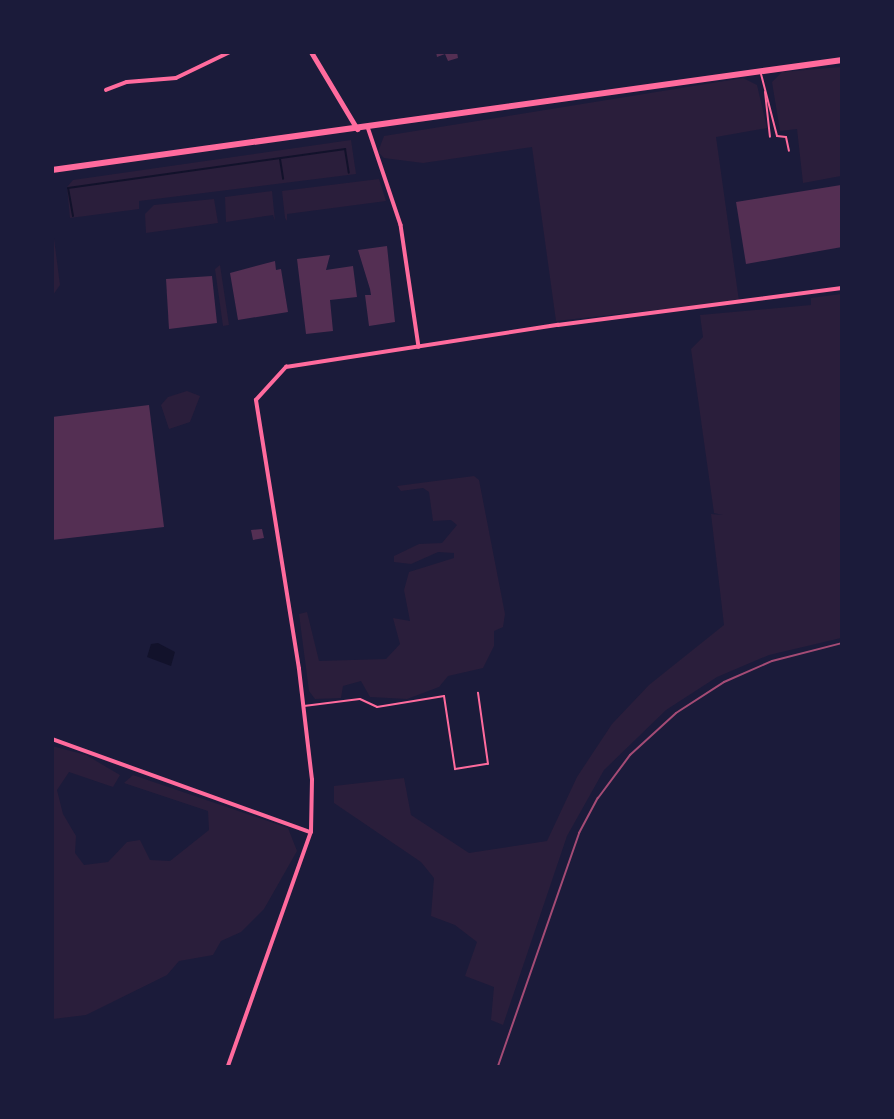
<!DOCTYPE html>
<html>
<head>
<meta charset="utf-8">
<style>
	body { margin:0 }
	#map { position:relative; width:894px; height:1119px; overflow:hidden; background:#1b1b3a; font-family:Inter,sans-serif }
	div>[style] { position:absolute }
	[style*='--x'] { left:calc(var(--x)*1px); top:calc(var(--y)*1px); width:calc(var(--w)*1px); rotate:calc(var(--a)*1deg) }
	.green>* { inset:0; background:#2a1e3b }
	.water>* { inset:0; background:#12122b }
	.stream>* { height:2px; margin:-1px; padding:0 1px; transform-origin:1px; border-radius:1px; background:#12122b }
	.building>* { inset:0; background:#542f53 }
	.service>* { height:2px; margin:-1px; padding:0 1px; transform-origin:1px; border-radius:1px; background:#ff6b9d }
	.minor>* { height:3.5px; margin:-1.75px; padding:0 1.75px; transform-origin:1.75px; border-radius:1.75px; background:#ff6b9d }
	.secondary>* { height:5px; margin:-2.5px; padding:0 2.5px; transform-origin:2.5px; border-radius:2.5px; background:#ff6b9d }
	.trunk>* { height:6px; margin:-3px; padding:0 3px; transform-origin:3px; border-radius:3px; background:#ff6b9d }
	.rail>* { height:2px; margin:-1px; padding:0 1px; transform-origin:1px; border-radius:1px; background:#a44b75 }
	span { translate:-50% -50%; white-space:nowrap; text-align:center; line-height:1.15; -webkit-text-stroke:5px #1b1b3a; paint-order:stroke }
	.frame { position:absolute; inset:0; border:54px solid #1b1b3a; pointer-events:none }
</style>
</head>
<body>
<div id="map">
	<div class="green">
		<div style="clip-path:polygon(841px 67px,841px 176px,803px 183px,797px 129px,780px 131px,772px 82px,782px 72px)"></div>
		<div style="clip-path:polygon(743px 78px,757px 85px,767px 128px,716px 137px,739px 301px,556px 321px,532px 147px,423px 163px,384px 158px,378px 152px,384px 136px)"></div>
		<div style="clip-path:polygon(351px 140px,356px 174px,139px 201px,139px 209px,70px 218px,67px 187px,73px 180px)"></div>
		<div style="clip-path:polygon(379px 179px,386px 201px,287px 214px,287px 221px,285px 218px,282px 191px)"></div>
		<div style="clip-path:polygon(272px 191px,275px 221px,273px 215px,226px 222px,225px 197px)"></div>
		<div style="clip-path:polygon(214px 199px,218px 223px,146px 233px,145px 214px,154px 205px)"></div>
		<div style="clip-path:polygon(52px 223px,60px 285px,53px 295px,52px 295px)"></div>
		<div style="clip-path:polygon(220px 265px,229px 325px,223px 326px,215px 269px)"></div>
		<div style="clip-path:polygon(841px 294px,841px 638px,769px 655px,717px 677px,666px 710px,604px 770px,567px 836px,503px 1025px,491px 1020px,494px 987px,465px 976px,477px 942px,455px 925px,431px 916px,434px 878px,421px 862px,334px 803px,334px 786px,404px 778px,411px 815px,469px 853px,547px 841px,577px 777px,612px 724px,649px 685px,724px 625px,711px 514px,723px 515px,714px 513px,691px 349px,703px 337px,700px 315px,811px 305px,811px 298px)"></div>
		<div style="clip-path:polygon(187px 391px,200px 396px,190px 422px,169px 429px,161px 405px,168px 397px)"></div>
		<div style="clip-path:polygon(474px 476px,479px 480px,505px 614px,503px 627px,494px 631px,494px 646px,483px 668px,448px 676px,439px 687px,407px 699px,370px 697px,361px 681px,343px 686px,341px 698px,315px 699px,309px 691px,299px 614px,307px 612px,319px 661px,386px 659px,400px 644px,393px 618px,410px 621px,404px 590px,409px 572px,454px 558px,454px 553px,438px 552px,411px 564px,394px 562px,394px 556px,419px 544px,442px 543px,457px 525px,451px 520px,433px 521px,429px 492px,423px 488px,401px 491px,397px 486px)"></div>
		<div style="clip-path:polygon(52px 746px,86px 755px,120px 775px,113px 787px,69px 772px,57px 790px,63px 814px,76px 836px,75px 853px,84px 865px,108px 862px,127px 842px,140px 840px,150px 860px,170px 861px,209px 830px,208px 811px,124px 783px,133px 775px,288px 828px,297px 851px,264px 909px,241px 932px,221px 941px,213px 955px,179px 961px,167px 975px,86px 1015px,53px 1019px)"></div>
	</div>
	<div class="water">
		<div style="clip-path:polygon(158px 643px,175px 652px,171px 666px,147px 657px,151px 644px)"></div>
	</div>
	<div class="stream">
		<div style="--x:280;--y:159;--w:20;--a:81"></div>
		<div style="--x:73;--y:216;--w:28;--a:-100"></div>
		<div style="--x:68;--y:188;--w:280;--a:-8"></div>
		<div style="--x:345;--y:149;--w:24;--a:81"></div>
	</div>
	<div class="building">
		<div style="clip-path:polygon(436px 52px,457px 52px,458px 58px,448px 61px,445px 54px,437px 57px)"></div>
		<div style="clip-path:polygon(841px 185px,842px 247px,746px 264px,736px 202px)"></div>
		<div style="clip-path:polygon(387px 246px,395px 322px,369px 326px,365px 295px,371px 295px,370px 289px,358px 250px)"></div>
		<div style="clip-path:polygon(330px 255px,326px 270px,353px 266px,357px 297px,330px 300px,333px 331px,306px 334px,297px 259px)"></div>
		<div style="clip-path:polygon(275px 261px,276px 270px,281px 269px,288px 312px,238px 320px,230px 273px)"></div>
		<div style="clip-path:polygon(212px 276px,217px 323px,169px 329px,166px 279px)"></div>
		<div style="clip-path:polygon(149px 405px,164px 527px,52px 540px,52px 417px)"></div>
		<div style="clip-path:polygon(262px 529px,264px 538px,253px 540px,251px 530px)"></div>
	</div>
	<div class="service">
		<div style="--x:761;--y:74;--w:64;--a:75.5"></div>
		<div style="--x:777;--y:136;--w:9;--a:6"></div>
		<div style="--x:786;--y:137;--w:14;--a:78"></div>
		<div style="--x:765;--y:92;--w:45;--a:83.7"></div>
		<div style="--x:304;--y:706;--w:56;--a:-7.1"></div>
		<div style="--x:360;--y:699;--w:19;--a:25"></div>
		<div style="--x:377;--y:707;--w:68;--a:-9.3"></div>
		<div style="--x:444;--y:696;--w:74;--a:81.4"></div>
		<div style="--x:455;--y:769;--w:33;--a:-9"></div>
		<div style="--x:488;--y:764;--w:72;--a:-98"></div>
	</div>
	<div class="minor">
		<div style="--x:106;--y:90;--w:22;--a:-21"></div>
		<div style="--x:127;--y:82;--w:49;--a:-4.7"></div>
		<div style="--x:176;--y:78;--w:60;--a:-25.7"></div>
		<div style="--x:368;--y:127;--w:103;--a:71.4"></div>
		<div style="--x:401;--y:225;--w:123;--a:81.6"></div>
		<div style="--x:52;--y:739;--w:275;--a:19.8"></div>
		<div style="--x:228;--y:1066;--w:248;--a:-70.5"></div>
		<div style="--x:311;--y:832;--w:52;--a:-88.9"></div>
		<div style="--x:312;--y:780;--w:112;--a:-96.7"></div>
		<div style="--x:299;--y:669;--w:272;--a:-99.1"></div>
		<div style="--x:256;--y:400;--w:45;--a:-47.7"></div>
		<div style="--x:286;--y:367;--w:275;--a:-8.8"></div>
		<div style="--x:558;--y:325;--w:286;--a:-7.4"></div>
	</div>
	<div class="secondary">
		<div style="--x:311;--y:52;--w:90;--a:59.1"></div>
	</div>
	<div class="trunk">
		<div style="--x:52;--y:170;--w:798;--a:-7.93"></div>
	</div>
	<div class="rail">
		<div style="--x:498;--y:1066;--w:247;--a:-70.8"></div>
		<div style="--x:579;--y:833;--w:40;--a:-62"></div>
		<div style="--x:598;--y:798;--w:54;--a:-53.3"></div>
		<div style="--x:630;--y:755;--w:62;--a:-42.4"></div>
		<div style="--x:676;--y:713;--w:57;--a:-32.9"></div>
		<div style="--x:724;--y:682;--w:52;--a:-23.6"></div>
		<div style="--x:772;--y:661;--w:72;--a:-14.4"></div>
	</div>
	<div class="frame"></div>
</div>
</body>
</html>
